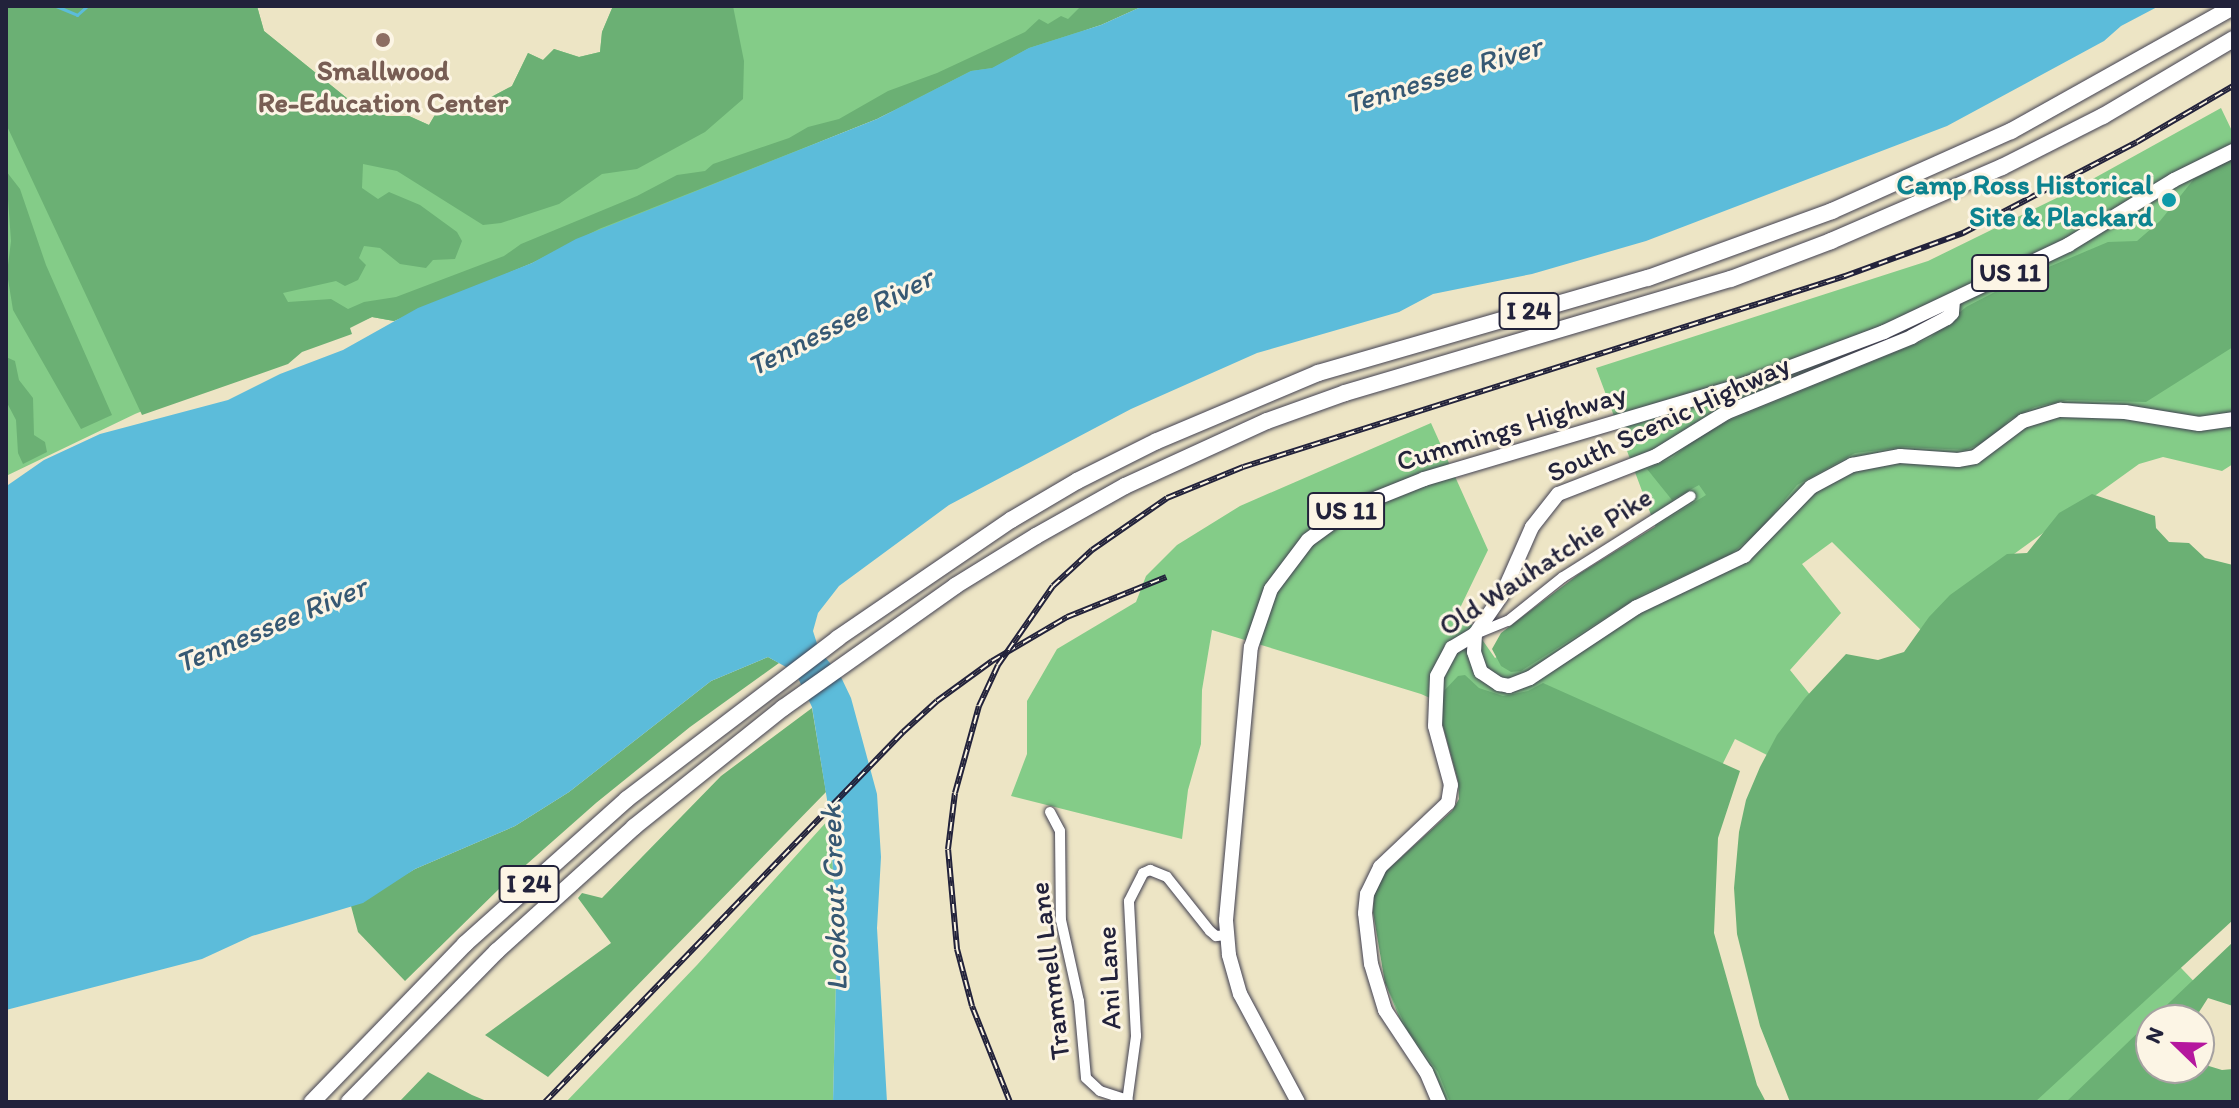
<!DOCTYPE html>
<html>
<head>
<meta charset="utf-8">
<style>
	body { margin:0 }
	#map { position:relative; width:2239px; height:1108px; overflow:hidden; background:#ede5c5; font-family:Itim,sans-serif }
	div>[style] { position:absolute }
	[style*='--x'] { left:calc(var(--x)*1px); top:calc(var(--y)*1px); width:calc(var(--w)*1px); rotate:calc(var(--a)*1deg) }
	.green>* { inset:0; background:#84cc88 }
	.forest>* { inset:0; background:#6bb074 }
	.water>* { inset:0; background:#5cbcda }
	.stream>* { height:3px; margin:-1.5px; padding:0 1.5px; transform-origin:1.5px; border-radius:1.5px; background:#5cbcda }
	.roads { filter:drop-shadow(0 0 2px #403f50) drop-shadow(0 0 2px #403f50) }
	.minor>* { height:10px; margin:-5px; padding:0 5px; transform-origin:5px; border-radius:5px; background:#fff }
	.major>* { height:14px; margin:-7px; padding:0 7px; transform-origin:7px; border-radius:7px; background:#fff }
	.highway>* { height:16px; margin:-8px; padding:0 8px; transform-origin:8px; border-radius:8px; background:#fff }
	.rail>* { height:6px; margin-top:-3px; transform-origin:0; background:repeating-linear-gradient(90deg,#fcf5e5 0 9px,#22223b 0 18px); box-sizing:border-box; border-block:2px solid #22223b }
	.dots>* { width:22px; height:22px; translate:-50% -50%; box-sizing:border-box; border:4px solid #fcf5e5; border-radius:50% }
	span { translate:-50% -50%; white-space:nowrap; text-align:center; line-height:1.15; -webkit-text-stroke:6px #fcf5e5; paint-order:stroke }
	.shield-label span { padding:2px 6px; background:#fcf5e5; border:2px solid; border-radius:6px; -webkit-text-stroke-width:0 }
	.shield-label { font-size:26px; color:#22223b; font-weight:700 }
	.education-label { font-size:28px; color:#785e54; font-weight:700 }
	.culture-label { font-size:28px; color:#0d838f; font-weight:700 }
	.right { translate:-100% -50%; text-align:right }
	.street-label { font-size:28px; color:#22223b }
	.water-label { font-size:30px; color:#365873; font-style:italic }
	.frame { position:absolute; inset:0; border:8px solid #22223b; pointer-events:none }
	.north { position:absolute; left:2135px; top:1004px; width:80px; height:80px; box-sizing:border-box; background:#fcf5e5; border:2px solid #a5a1a1; border-radius:50%; rotate:293deg; font-size:22px; font-weight:700; line-height:32px; text-align:center; color:#22223b }
	.north::after { content:''; display:block; margin:auto; width:28px; height:36px; background:#b5179e; clip-path:polygon(50% 0,100% 100%,50% 72%,0 100%) }
</style>
</head>
<body>
<div id="map">
	<div class="green">
		<div style="clip-path:polygon(6px 6px,257px 6px,264px 31px,348px 99px,386px 116px,409px 116px,429px 125px,436px 113px,462px 109px,473px 100px,480px 103px,512px 86px,528px 53px,543px 60px,554px 49px,579px 57px,600px 52px,602px 32px,613px 6px,1143px 6px,394px 321px,372px 317px,135px 414px,6px 476px)"></div>
		<div style="clip-path:polygon(2221px 108px,2233px 133px,2233px 464px,2222px 471px,2163px 457px,2139px 464px,2014px 554px,1929px 638px,1832px 542px,1802px 564px,1841px 613px,1790px 670px,1850px 744px,2023px 803px,2206px 994px,2178px 1020px,2151px 1020px,2151px 1045px,2089px 1102px,1962px 1102px,1773px 758px,1735px 739px,1691px 828px,1653px 1102px,1445px 1102px,1437px 1078px,1406px 1034px,1388px 990px,1382px 964px,1463px 796px,1448px 706px,1421px 694px,1212px 630px,1202px 690px,1201px 744px,1188px 790px,1182px 839px,1011px 796px,1027px 754px,1027px 701px,1057px 649px,1136px 602px,1146px 576px,1177px 545px,1240px 506px,1431px 423px,1488px 550px,1460px 608px,1495px 658px,1666px 555px,1596px 368px,1928px 261px,2071px 191px)"></div>
		<div style="clip-path:polygon(830px 818px,837px 941px,833px 1102px,566px 1102px,697px 965px)"></div>
	</div>
	<div class="forest">
		<div style="clip-path:polygon(6px 6px,257px 6px,264px 31px,348px 99px,386px 116px,409px 116px,429px 125px,436px 113px,462px 109px,473px 100px,480px 103px,512px 86px,528px 53px,543px 60px,554px 49px,579px 57px,600px 52px,602px 32px,613px 6px,733px 6px,744px 61px,743px 99px,705px 132px,637px 169px,602px 174px,559px 204px,501px 223px,483px 225px,397px 171px,363px 164px,362px 188px,378px 199px,389px 192px,420px 205px,457px 232px,462px 241px,455px 259px,433px 260px,426px 268px,400px 264px,380px 248px,364px 246px,359px 258px,366px 265px,358px 280px,345px 286px,336px 281px,283px 293px,288px 302px,331px 299px,348px 309px,364px 302px,396px 297px,504px 256px,521px 244px,637px 196px,677px 175px,705px 171px,713px 164px,789px 138px,808px 127px,839px 119px,888px 91px,937px 73px,1025px 32px,1039px 19px,1048px 24px,1061px 16px,1068px 19px,1080px 7px,1090px 6px,1143px 6px,1101px 25px,1029px 48px,993px 68px,971px 71px,877px 119px,599px 229px,532px 263px,394px 321px,372px 317px,350px 328px,352px 334px,302px 352px,288px 364px,142px 415px,6px 124px)"></div>
		<div style="clip-path:polygon(2233px 158px,2233px 347px,2146px 402px,2067px 400px,2035px 407px,2009px 420px,1990px 440px,1966px 450px,1905px 447px,1855px 453px,1797px 485px,1760px 530px,1731px 554px,1643px 594px,1521px 671px,1511px 672px,1501px 666px,1492px 649px,1501px 633px,1579px 574px,1706px 495px,1699px 485px,1672px 500px,1647px 469px,1672px 458px,1694px 440px,1728px 421px,1930px 338px,1966px 307px,2018px 280px,2108px 242px,2137px 241px,2160px 221px,2194px 179px)"></div>
		<div style="clip-path:polygon(6px 171px,20px 189px,46px 265px,112px 415px,81px 429px,13px 310px,7px 273px,11px 241px)"></div>
		<div style="clip-path:polygon(6px 357px,15px 361px,19px 380px,33px 398px,34px 435px,45px 442px,47px 452px,23px 464px,18px 453px,16px 420px,6px 401px)"></div>
		<div style="clip-path:polygon(2092px 494px,2155px 516px,2156px 528px,2169px 542px,2189px 543px,2205px 558px,2233px 565px,2233px 920px,2035px 1102px,1790px 1102px,1760px 1026px,1737px 934px,1734px 888px,1739px 832px,1746px 800px,1760px 767px,1777px 735px,1805px 698px,1846px 654px,1878px 660px,1904px 652px,1929px 617px,1950px 595px,2007px 554px,2027px 553px,2059px 513px)"></div>
		<div style="clip-path:polygon(768px 657px,779px 663px,690px 727px,596px 803px,501px 887px,405px 981px,358px 932px,351px 906px,415px 869px,515px 826px,569px 792px,711px 681px)"></div>
		<div style="clip-path:polygon(1465px 675px,1479px 688px,1503px 696px,1528px 691px,1543px 683px,1740px 771px,1718px 838px,1714px 933px,1757px 1085px,1766px 1102px,1450px 1102px,1438px 1072px,1408px 1031px,1385px 983px,1373px 912px,1374px 896px,1384px 873px,1452px 811px,1459px 799px,1458px 781px,1441px 719px,1442px 693px,1458px 676px)"></div>
		<div style="clip-path:polygon(812px 708px,826px 792px,548px 1077px,485px 1035px,611px 943px,578px 898px,582px 893px,602px 898px,721px 776px)"></div>
		<div style="clip-path:polygon(2233px 942px,2233px 1006px,2208px 998px,2194px 1020px,2151px 1020px)"></div>
		<div style="clip-path:polygon(2151px 1020px,2151px 1068px,2199px 1068px,2199px 1063px,2222px 1070px,2233px 1069px,2233px 1102px,2066px 1102px)"></div>
		<div style="clip-path:polygon(428px 1072px,472px 1095px,489px 1102px,399px 1102px)"></div>
	</div>
	<div class="water">
		<div style="clip-path:polygon(1143px 6px,2159px 6px,2121px 26px,2104px 41px,1947px 126px,1646px 241px,1532px 274px,1433px 294px,1399px 312px,1257px 353px,1131px 409px,949px 505px,839px 586px,818px 613px,813px 631px,819px 650px,840px 675px,851px 698px,877px 794px,881px 857px,877px 928px,887px 1102px,833px 1102px,837px 941px,830px 818px,812px 707px,795px 672px,768px 657px,711px 681px,569px 792px,515px 826px,415px 869px,363px 903px,252px 936px,202px 959px,6px 1010px,8px 485px,44px 460px,100px 434px,228px 400px,280px 374px,343px 350px,418px 308px,532px 263px,576px 239px,877px 119px,971px 71px,992px 68px,1029px 48px,1101px 25px)"></div>
	</div>
	<div class="stream">
		<div style="--x:56;--y:6;--w:23;--a:23"></div>
		<div style="--x:77;--y:15;--w:13;--a:-42"></div>
	</div>
	<div class="roads">
		<div class="minor">
			<div style="--x:1475;--y:634;--w:35;--a:-22"></div>
			<div style="--x:1508;--y:621;--w:70;--a:-38.7"></div>
			<div style="--x:1563;--y:577;--w:151;--a:-32.3"></div>
			<div style="--x:1050;--y:812;--w:21;--a:62"></div>
			<div style="--x:1060;--y:831;--w:89;--a:89.4"></div>
			<div style="--x:1061;--y:920;--w:83;--a:77.5"></div>
			<div style="--x:1079;--y:1001;--w:77;--a:84.8"></div>
			<div style="--x:1086;--y:1078;--w:19;--a:43"></div>
			<div style="--x:1100;--y:1091;--w:29;--a:18"></div>
			<div style="--x:1127;--y:1102;--w:67;--a:-82.2"></div>
			<div style="--x:1136;--y:1036;--w:135;--a:-93"></div>
			<div style="--x:1129;--y:901;--w:31;--a:-63"></div>
			<div style="--x:1143;--y:873;--w:8;--a:-23"></div>
			<div style="--x:1150;--y:870;--w:18;--a:22"></div>
			<div style="--x:1167;--y:877;--w:69;--a:51.5"></div>
			<div style="--x:1210;--y:931;--w:8;--a:40"></div>
			<div style="--x:1216;--y:936;--w:12;--a:-5"></div>
		</div>
		<div class="major">
			<div style="--x:1953;--y:301;--w:12;--a:95"></div>
			<div style="--x:1952;--y:313;--w:7;--a:135"></div>
			<div style="--x:1947;--y:318;--w:40;--a:152"></div>
			<div style="--x:1912;--y:337;--w:200;--a:157.9"></div>
			<div style="--x:1727;--y:412;--w:84;--a:148.2"></div>
			<div style="--x:1656;--y:456;--w:105;--a:158.8"></div>
			<div style="--x:1558;--y:494;--w:42;--a:128.2"></div>
			<div style="--x:1532;--y:527;--w:74;--a:113.8"></div>
			<div style="--x:1502;--y:595;--w:47;--a:124.7"></div>
			<div style="--x:1475;--y:634;--w:18;--a:93"></div>
			<div style="--x:1474;--y:652;--w:21;--a:71"></div>
			<div style="--x:1481;--y:672;--w:22;--a:34"></div>
			<div style="--x:1499;--y:684;--w:10;--a:11"></div>
			<div style="--x:1509;--y:686;--w:22;--a:-21"></div>
			<div style="--x:1530;--y:678;--w:128;--a:-33.6"></div>
			<div style="--x:1637;--y:607;--w:119;--a:-25.5"></div>
			<div style="--x:1744;--y:556;--w:96;--a:-45.8"></div>
			<div style="--x:1811;--y:487;--w:47;--a:-28.2"></div>
			<div style="--x:1852;--y:465;--w:49;--a:-10.6"></div>
			<div style="--x:1900;--y:456;--w:58;--a:3.9"></div>
			<div style="--x:1958;--y:460;--w:17;--a:-10"></div>
			<div style="--x:1975;--y:457;--w:60;--a:-36.9"></div>
			<div style="--x:2023;--y:421;--w:39;--a:-17"></div>
			<div style="--x:2060;--y:410;--w:65;--a:1.8"></div>
			<div style="--x:2125;--y:412;--w:75;--a:9.2"></div>
			<div style="--x:2199;--y:424;--w:34;--a:-8"></div>
			<div style="--x:1298;--y:1102;--w:123;--a:-118.2"></div>
			<div style="--x:1240;--y:994;--w:41;--a:-105.8"></div>
			<div style="--x:1229;--y:955;--w:35;--a:-95"></div>
			<div style="--x:1226;--y:920;--w:274;--a:-84.8"></div>
			<div style="--x:1251;--y:647;--w:61;--a:-71"></div>
			<div style="--x:1271;--y:589;--w:61;--a:-52.9"></div>
			<div style="--x:1308;--y:540;--w:54;--a:-36"></div>
			<div style="--x:1352;--y:508;--w:78;--a:-21.9"></div>
			<div style="--x:1424;--y:479;--w:335;--a:-16.5"></div>
			<div style="--x:1745;--y:384;--w:148;--a:-20.5"></div>
			<div style="--x:1884;--y:332;--w:204;--a:-25.3"></div>
			<div style="--x:2068;--y:245;--w:124;--a:-31.5"></div>
			<div style="--x:2174;--y:180;--w:66;--a:-26.2"></div>
			<div style="--x:1439;--y:1102;--w:33;--a:-113"></div>
			<div style="--x:1426;--y:1072;--w:74;--a:-123.5"></div>
			<div style="--x:1385;--y:1010;--w:48;--a:-106.9"></div>
			<div style="--x:1371;--y:964;--w:51;--a:-96.7"></div>
			<div style="--x:1365;--y:913;--w:19;--a:-84"></div>
			<div style="--x:1367;--y:894;--w:30;--a:-64"></div>
			<div style="--x:1380;--y:867;--w:93;--a:-43.3"></div>
			<div style="--x:1448;--y:803;--w:18;--a:-81"></div>
			<div style="--x:1451;--y:785;--w:61;--a:-105.2"></div>
			<div style="--x:1435;--y:726;--w:50;--a:-87.7"></div>
			<div style="--x:1437;--y:676;--w:32;--a:-62"></div>
			<div style="--x:1452;--y:648;--w:27;--a:-31"></div>
		</div>
		<div class="highway">
			<div style="--x:312;--y:1102;--w:220;--a:-45.9"></div>
			<div style="--x:465;--y:944;--w:217;--a:-41.8"></div>
			<div style="--x:627;--y:799;--w:265;--a:-37.3"></div>
			<div style="--x:838;--y:638;--w:209;--a:-34.3"></div>
			<div style="--x:1011;--y:520;--w:77;--a:-30.6"></div>
			<div style="--x:1077;--y:481;--w:89;--a:-26.6"></div>
			<div style="--x:1157;--y:441;--w:175;--a:-22.9"></div>
			<div style="--x:1318;--y:373;--w:343;--a:-16.1"></div>
			<div style="--x:1648;--y:278;--w:196;--a:-20"></div>
			<div style="--x:1832;--y:211;--w:196;--a:-24.1"></div>
			<div style="--x:2011;--y:131;--w:254;--a:-29.2"></div>
			<div style="--x:349;--y:1102;--w:211;--a:-45.6"></div>
			<div style="--x:497;--y:951;--w:185;--a:-42.1"></div>
			<div style="--x:634;--y:827;--w:191;--a:-38.6"></div>
			<div style="--x:783;--y:708;--w:211;--a:-35.3"></div>
			<div style="--x:955;--y:586;--w:95;--a:-31.7"></div>
			<div style="--x:1036;--y:536;--w:102;--a:-29.3"></div>
			<div style="--x:1125;--y:486;--w:156;--a:-24.6"></div>
			<div style="--x:1267;--y:421;--w:83;--a:-19.7"></div>
			<div style="--x:1345;--y:393;--w:402;--a:-16.5"></div>
			<div style="--x:1731;--y:279;--w:107;--a:-20.8"></div>
			<div style="--x:1831;--y:241;--w:186;--a:-23.4"></div>
			<div style="--x:2002;--y:167;--w:113;--a:-26.8"></div>
			<div style="--x:2103;--y:116;--w:151;--a:-30.6"></div>
		</div>
	</div>
	<div class="rail">
		<div style="--x:545;--y:1102;--w:515;--a:-45.94"></div>
		<div style="--x:903;--y:732;--w:46;--a:-42.4"></div>
		<div style="--x:937;--y:701;--w:68;--a:-36"></div>
		<div style="--x:992;--y:661;--w:87;--a:-30.4"></div>
		<div style="--x:1067;--y:617;--w:107;--a:-22"></div>
		<div style="--x:1010;--y:1102;--w:103;--a:-111.6"></div>
		<div style="--x:972;--y:1006;--w:59;--a:-104.7"></div>
		<div style="--x:957;--y:949;--w:100;--a:-95.1"></div>
		<div style="--x:948;--y:849;--w:56;--a:-82.9"></div>
		<div style="--x:955;--y:793;--w:90;--a:-74.6"></div>
		<div style="--x:979;--y:706;--w:45;--a:-65.1"></div>
		<div style="--x:998;--y:665;--w:96;--a:-55.2"></div>
		<div style="--x:1053;--y:586;--w:53;--a:-42.7"></div>
		<div style="--x:1092;--y:550;--w:91;--a:-34.7"></div>
		<div style="--x:1167;--y:498;--w:82;--a:-22.2"></div>
		<div style="--x:1243;--y:467;--w:632;--a:-17.6"></div>
		<div style="--x:1845;--y:276;--w:126;--a:-20"></div>
		<div style="--x:1963;--y:233;--w:196;--a:-27.6"></div>
		<div style="--x:2137;--y:142;--w:111;--a:-30.3"></div>
	</div>
	<div class="dots">
		<div style="left:383px;top:40px;background:#8d6e63"></div>
		<div style="left:2169px;top:200px;background:#0f9aa8"></div>
	</div>
	<div class="shield-label">
		<span style="left:2010px;top:273px">US 11</span>
		<span style="left:1529px;top:311px">I 24</span>
		<span style="left:1346px;top:511px">US 11</span>
		<span style="left:529px;top:884px">I 24</span>
	</div>
	<div class="education-label">
		<span style="left:383px;top:86px">Smallwood<br>Re-Education Center</span>
	</div>
	<div class="culture-label">
		<span class="right" style="left:2153px;top:200px">Camp Ross Historical<br>Site &amp; Plackard</span>
	</div>
	<div class="street-label">
		<span style="left:1668px;top:418px;rotate:-25deg">South Scenic Highway</span>
		<span style="left:1511px;top:427px;rotate:-17deg">Cummings Highway</span>
		<span style="left:1545px;top:561px;rotate:-33deg">Old Wauhatchie Pike</span>
		<span style="left:1049px;top:971px;rotate:-97deg">Trammell Lane</span>
		<span style="left:1108px;top:978px;rotate:-93deg">Ani Lane</span>
	</div>
	<div class="water-label">
		<span style="left:1443px;top:75px;rotate:-17deg">Tennessee River</span>
		<span style="left:840px;top:322px;rotate:-27deg">Tennessee River</span>
		<span style="left:271px;top:625px;rotate:-23deg">Tennessee River</span>
		<span style="left:834px;top:898px;rotate:-92deg">Lookout Creek</span>
	</div>
	<div class="frame"></div>
	<div class="north">N</div>
</div>
</body>
</html>
